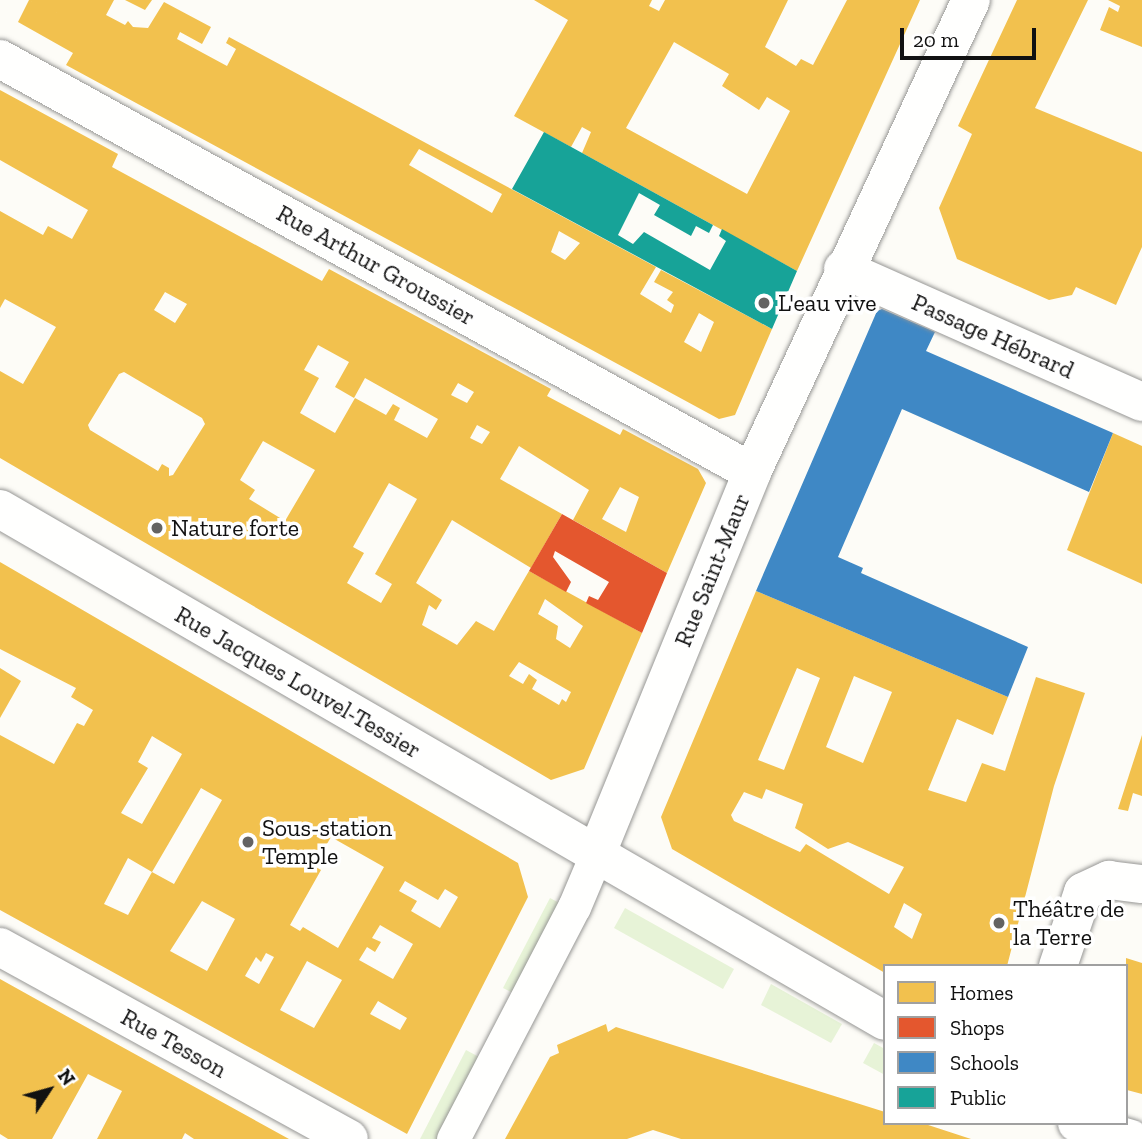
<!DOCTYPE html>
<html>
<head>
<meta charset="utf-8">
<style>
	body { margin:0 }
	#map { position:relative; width:1142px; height:1139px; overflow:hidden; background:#fdfcf7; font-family:"Zilla Slab",serif }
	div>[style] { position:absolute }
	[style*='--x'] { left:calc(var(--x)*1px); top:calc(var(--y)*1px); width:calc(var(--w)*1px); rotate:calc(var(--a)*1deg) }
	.green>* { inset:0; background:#e7f3d7 }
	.homes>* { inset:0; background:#f2c14e }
	.shops>* { inset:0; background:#e4572e }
	.schools>* { inset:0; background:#3f88c5 }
	.public>* { inset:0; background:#17a398 }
	.roads { filter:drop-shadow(0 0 2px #979795) drop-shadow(0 0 2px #979795) }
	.pedestrian>* { height:33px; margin:-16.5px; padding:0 16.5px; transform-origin:16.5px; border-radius:16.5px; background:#fffffe }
	.minor>* { height:38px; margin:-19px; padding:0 19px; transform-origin:19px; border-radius:19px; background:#fffffe }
	.dots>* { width:19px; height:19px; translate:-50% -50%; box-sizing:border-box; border:4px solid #fff; border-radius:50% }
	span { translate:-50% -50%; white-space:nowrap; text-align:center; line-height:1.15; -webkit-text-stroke:7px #fff; paint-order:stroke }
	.street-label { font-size:24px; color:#111 }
	.poi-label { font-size:24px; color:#111 }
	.left { translate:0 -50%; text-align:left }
	.legend { position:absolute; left:883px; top:964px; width:245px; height:161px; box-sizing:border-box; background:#fff; border:2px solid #a0a0a0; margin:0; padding:9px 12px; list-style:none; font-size:21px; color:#111 }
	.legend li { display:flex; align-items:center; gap:14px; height:35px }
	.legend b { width:35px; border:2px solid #a0a0a0 }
	.north { position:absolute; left:14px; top:1055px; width:70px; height:70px; -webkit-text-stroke:5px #fff; paint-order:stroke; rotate:54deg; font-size:19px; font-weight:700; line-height:28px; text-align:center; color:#111 }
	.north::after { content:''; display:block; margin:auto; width:24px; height:32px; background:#111; clip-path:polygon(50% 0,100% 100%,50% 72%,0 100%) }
	.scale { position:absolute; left:900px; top:28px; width:136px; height:32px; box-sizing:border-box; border:4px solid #111; border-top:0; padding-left:9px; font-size:21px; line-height:24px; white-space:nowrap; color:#111; -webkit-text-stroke:5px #fff; paint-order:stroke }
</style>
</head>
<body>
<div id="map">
	<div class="green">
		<div style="clip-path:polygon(550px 898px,563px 905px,517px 995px,503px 988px)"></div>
		<div style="clip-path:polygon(625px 908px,734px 969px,723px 989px,614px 928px)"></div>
		<div style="clip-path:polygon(771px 984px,842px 1024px,831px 1043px,761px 1005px)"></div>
		<div style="clip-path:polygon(874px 1043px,885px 1049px,885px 1075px,863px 1063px)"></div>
		<div style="clip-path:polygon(466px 1050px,479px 1057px,437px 1139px,420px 1139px)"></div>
	</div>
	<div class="homes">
		<div style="clip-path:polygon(evenodd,29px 0,114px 0,106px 15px,125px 25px,128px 21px,133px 27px,148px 28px,164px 2px,211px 27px,202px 44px,180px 32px,177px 39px,227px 66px,236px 49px,226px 43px,229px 37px,656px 267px,640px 294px,671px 313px,674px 305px,667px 300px,673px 292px,654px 282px,661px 270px,772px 329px,735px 415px,719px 419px,66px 65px,73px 53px,18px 22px,29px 0,419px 149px,502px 194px,492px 213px,409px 165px,419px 149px,29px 0,559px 231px,580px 243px,565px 260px,551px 252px,559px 231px,29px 0,699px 313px,714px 322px,701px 352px,684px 342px,699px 313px)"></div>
		<div style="clip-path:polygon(125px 0,152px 0,145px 10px)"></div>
		<div style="clip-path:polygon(evenodd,534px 0,652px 0,649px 6px,659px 11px,665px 0,788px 0,765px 47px,796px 66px,801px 59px,813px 65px,847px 0,920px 0,797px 271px,582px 153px,591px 132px,582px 127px,571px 147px,514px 116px,568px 20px,534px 0,674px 42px,729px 74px,722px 86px,759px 110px,767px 97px,790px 111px,747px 194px,626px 128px,674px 42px)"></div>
		<div style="clip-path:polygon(1017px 0,1088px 0,1035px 108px,1142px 152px,1142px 247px,1116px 305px,1076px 287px,1072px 295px,1049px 300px,957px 259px,939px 208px,972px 134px,958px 126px)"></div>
		<div style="clip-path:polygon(1108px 0,1142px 0,1142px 47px,1100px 30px,1109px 7px,1118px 12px,1120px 6px)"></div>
		<div style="clip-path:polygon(evenodd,0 90px,118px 154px,112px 167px,322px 281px,329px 269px,551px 389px,547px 396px,620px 435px,623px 429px,698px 469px,706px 483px,667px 573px,573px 520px,589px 490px,519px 446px,500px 479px,562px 514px,531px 568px,452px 520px,416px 583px,442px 600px,436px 610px,429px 605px,422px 625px,457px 645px,476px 621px,494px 631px,529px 571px,642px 633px,584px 769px,551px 780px,0 458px,0 371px,23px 384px,56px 327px,5px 299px,0 308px,0 211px,43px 235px,48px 226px,72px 239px,88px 210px,0 160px,0 90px,165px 292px,187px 304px,175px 323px,154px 310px,165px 292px,0 90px,318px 345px,349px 362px,335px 387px,354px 398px,365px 378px,438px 419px,427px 438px,394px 420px,400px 408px,393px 404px,386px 415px,355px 398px,335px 433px,300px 413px,319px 378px,304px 370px,318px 345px,0 90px,124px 372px,202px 418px,205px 424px,173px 475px,169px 476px,169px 468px,162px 464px,158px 471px,90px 430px,88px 425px,119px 374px,124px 372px,0 90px,458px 383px,474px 392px,467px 403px,451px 395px,458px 383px,0 90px,477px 425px,490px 432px,482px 444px,470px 438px,477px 425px,0 90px,263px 441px,315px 470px,285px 521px,249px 499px,255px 490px,240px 480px,263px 441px,0 90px,389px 483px,417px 499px,375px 574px,392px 584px,381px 603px,347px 583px,364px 553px,353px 547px,389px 483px,0 90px,620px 487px,639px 497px,626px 532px,602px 519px,620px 487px,0 90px,545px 599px,583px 626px,570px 648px,556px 639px,558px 626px,538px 614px,545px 599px,0 90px,519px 662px,571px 692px,566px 702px,562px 699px,559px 705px,532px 689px,537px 680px,529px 674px,523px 684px,509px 676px,519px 662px)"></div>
		<div style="clip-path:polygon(1113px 433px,1142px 446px,1142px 584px,1067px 550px)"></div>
		<div style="clip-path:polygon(evenodd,0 562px,518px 863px,528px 897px,407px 1134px,0 910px,0 735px,54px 764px,77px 723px,84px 726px,93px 710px,71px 697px,76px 688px,0 649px,0 562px,152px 736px,182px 754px,142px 824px,121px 813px,148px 768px,138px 762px,152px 736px,0 562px,201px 788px,222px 800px,174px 884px,152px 872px,128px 915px,104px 904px,128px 858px,152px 872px,201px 788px,0 562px,331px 837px,384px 867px,338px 948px,303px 927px,300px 931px,290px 925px,321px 870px,314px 866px,331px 837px,0 562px,405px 881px,438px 900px,445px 889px,458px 897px,440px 928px,411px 911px,417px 901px,399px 891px,405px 881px,0 562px,202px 901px,235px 919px,207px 971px,170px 951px,202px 901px,0 562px,380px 925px,413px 944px,393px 979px,359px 960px,367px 947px,375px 952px,381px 942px,372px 938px,380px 925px,0 562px,266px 953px,274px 957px,259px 984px,245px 976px,256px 957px,261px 962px,266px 953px,0 562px,307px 961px,342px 980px,314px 1028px,280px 1010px,307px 961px,0 562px,378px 1001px,407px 1018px,400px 1030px,370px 1014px,378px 1001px)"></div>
		<div style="clip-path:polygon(evenodd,756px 591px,1008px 697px,993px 735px,957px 719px,928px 790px,966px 802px,982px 763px,1005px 771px,1036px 677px,1085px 693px,1054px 786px,1007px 966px,885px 966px,885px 973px,672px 849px,661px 817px,756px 591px,797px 668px,820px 678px,784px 770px,758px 760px,797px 668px,756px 591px,854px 676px,892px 692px,863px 763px,826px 747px,854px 676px,756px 591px,766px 789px,803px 804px,795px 828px,828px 849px,848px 842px,904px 867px,889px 894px,806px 844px,800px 852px,734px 821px,731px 815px,744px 792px,762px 799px,766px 789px,756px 591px,904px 903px,922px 914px,912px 939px,894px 927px,904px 903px)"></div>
		<div style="clip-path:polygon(0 668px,21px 681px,0 718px)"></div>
		<div style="clip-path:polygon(1142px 735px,1142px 796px,1133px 793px,1128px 811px,1118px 809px)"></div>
		<div style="clip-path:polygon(1126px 958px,1142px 963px,1142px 1094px,1127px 1090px,1126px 1082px)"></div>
		<div style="clip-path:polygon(0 979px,104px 1037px,289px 1139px,194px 1139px,185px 1133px,182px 1139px,97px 1139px,122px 1091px,88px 1074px,52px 1139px,8px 1139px,0 1134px)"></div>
		<div style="clip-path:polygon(606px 1024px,608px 1032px,616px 1027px,885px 1112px,885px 1123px,922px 1123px,971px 1139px,681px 1139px,653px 1130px,627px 1139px,505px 1139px,550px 1057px,559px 1053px,557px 1045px)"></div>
	</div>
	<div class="shops">
		<div style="clip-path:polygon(562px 514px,667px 573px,642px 633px,586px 603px,589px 596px,598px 600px,609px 582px,555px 551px,553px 557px,571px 582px,566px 592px,529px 571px)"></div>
	</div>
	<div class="schools">
		<div style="clip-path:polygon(882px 309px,935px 332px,926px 351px,1113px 433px,1089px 492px,902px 409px,838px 557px,863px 568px,861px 573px,1028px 647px,1008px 697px,756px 591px,877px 311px)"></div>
	</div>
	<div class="public">
		<div style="clip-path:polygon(544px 132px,713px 225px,709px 233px,696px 226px,691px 236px,654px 215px,660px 205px,639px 193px,618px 235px,633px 244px,644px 232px,710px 270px,726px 241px,719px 236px,722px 229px,797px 271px,772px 329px,512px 189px)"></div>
	</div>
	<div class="roads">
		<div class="pedestrian">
			<div style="--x:453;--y:1139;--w:262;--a:-62.5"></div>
			<div style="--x:574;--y:907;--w:56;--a:-67.1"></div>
		</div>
		<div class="minor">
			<div style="--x:0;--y:59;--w:858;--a:28.78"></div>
			<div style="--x:843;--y:269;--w:327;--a:24"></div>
			<div style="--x:0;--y:509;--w:1022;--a:30.05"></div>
			<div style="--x:596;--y:855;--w:414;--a:-67.8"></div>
			<div style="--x:752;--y:472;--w:520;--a:-65.11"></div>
			<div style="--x:0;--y:947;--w:398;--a:28.8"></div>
			<div style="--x:1058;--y:966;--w:78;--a:-71.3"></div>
			<div style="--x:1083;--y:892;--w:29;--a:-25"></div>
			<div style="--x:1109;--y:880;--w:33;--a:7"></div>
			<div style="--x:1077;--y:1123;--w:56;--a:16.5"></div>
		</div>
	</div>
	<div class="dots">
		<div style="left:764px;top:303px;background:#646362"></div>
		<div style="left:157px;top:528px;background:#646362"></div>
		<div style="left:248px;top:842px;background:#646362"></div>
		<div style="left:999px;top:923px;background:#646362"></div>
	</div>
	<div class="street-label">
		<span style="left:376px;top:265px;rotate:29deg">Rue Arthur Groussier</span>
		<span style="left:993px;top:336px;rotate:24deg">Passage Hébrard</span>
		<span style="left:712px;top:570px;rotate:-68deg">Rue Saint-Maur</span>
		<span style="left:298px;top:682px;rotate:30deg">Rue Jacques Louvel-Tessier</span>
		<span style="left:174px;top:1043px;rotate:29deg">Rue Tesson</span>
	</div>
	<div class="poi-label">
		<span class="left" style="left:778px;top:303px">L'eau vive</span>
		<span class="left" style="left:171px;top:528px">Nature forte</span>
		<span class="left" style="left:262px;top:842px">Sous-station<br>Temple</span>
		<span class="left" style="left:1013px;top:923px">Théâtre de<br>la Terre</span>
	</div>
	<ul class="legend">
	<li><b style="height:19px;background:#f2c14e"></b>Homes</li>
	<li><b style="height:19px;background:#e4572e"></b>Shops</li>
	<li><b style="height:19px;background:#3f88c5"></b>Schools</li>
	<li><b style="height:19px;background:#17a398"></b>Public</li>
	</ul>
	<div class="north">N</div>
	<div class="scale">20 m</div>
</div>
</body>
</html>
